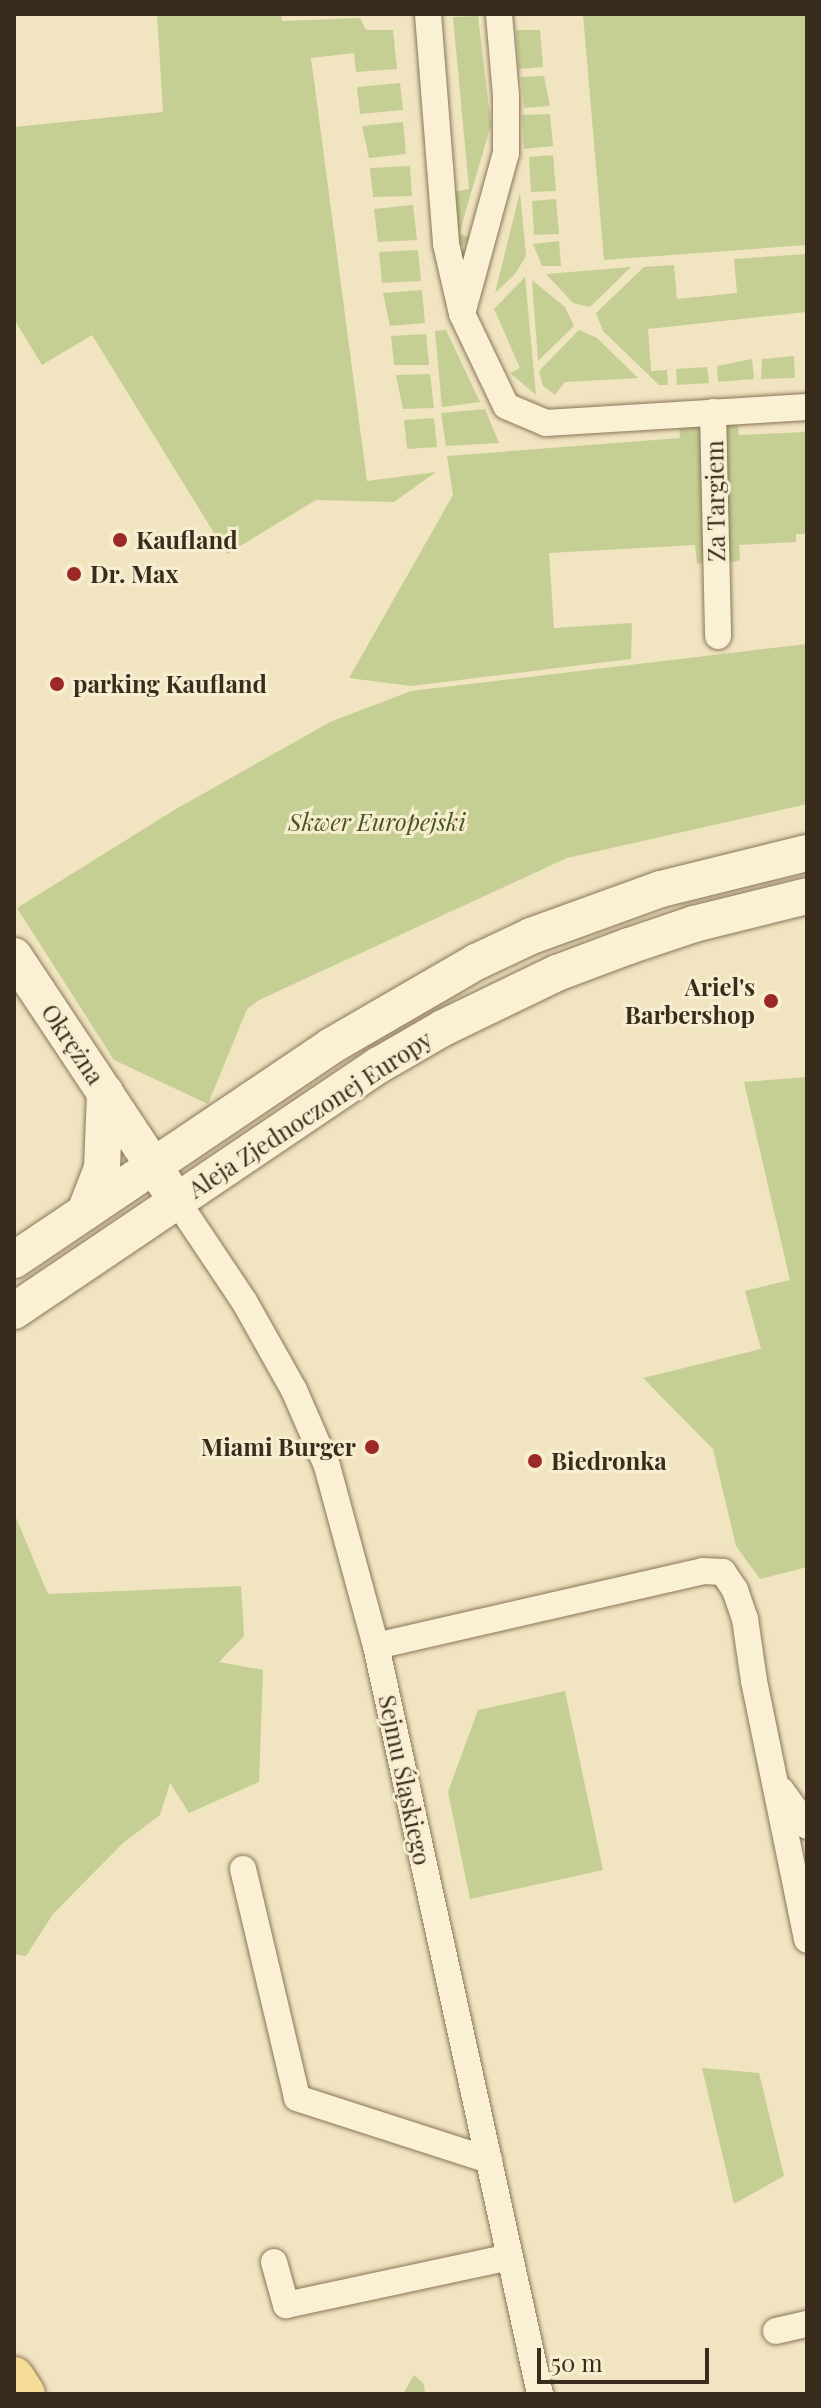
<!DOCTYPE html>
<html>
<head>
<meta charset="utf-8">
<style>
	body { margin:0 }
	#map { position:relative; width:821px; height:2408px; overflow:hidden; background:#f0e4c1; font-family:"Playfair Display",serif }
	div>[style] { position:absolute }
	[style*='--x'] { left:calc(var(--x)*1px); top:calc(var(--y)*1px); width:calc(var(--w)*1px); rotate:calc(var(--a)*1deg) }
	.green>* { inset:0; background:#c5cf94 }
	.roads { filter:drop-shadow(0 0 2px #8a7558) drop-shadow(0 0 2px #8a7558) }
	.street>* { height:26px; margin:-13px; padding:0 13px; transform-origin:13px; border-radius:13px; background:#faf1d5 }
	.secondary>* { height:36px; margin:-18px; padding:0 18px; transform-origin:18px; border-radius:18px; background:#faf1d5 }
	.primary>* { height:40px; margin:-20px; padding:0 20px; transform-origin:20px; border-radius:20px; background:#f5dc97 }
	.dots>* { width:22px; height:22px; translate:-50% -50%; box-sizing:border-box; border:4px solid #f7eed1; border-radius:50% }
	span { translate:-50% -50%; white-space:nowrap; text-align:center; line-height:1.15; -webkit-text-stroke:6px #f7eed1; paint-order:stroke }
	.street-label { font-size:24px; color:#392c1d }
	.poi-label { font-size:24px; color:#392c1d; font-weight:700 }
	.left { translate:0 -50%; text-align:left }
	.right { translate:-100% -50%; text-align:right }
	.park-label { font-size:24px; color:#475722; font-style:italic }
	.frame { position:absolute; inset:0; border:16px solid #392c1d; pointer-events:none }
	.scale { position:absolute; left:537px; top:2348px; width:172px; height:36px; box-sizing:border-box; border:4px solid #392c1d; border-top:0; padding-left:10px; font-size:24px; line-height:28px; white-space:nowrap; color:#392c1d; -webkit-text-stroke:6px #f7eed1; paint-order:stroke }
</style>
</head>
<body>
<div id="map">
	<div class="green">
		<div style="clip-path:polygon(157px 14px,281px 14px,282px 21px,360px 18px,366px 30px,393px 30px,397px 69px,356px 72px,354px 53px,311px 58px,367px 481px,436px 472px,394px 502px,316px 500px,227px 554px,92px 335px,42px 365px,14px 319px,14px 127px,163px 112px)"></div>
		<div style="clip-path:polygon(583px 14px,807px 14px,807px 245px,604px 260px)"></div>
		<div style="clip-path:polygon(478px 16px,491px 125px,459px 234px,474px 239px,461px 246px,456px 242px,452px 192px,469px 189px,453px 17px)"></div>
		<div style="clip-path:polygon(516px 30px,540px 30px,543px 67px,519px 69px)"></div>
		<div style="clip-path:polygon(544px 76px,550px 106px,524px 108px,521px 77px)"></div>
		<div style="clip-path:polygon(400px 83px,403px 110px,360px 114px,357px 87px)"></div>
		<div style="clip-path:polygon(550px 114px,553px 146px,524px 149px,522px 115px)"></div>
		<div style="clip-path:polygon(403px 122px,406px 154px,369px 158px,362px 126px)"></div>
		<div style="clip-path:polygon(553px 155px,556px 191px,531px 192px,529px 157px)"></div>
		<div style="clip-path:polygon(410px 166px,412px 196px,373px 197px,370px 168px)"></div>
		<div style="clip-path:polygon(520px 192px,526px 256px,515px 274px,495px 293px)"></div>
		<div style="clip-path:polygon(556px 199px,559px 234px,534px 235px,532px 201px)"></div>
		<div style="clip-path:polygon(413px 205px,417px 240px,378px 242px,374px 209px)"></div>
		<div style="clip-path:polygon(559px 241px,561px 266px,542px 266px,533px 244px)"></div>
		<div style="clip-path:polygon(418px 250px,421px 281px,382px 283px,379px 252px)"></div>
		<div style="clip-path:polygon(807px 254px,807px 312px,648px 329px,651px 371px,667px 370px,668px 385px,659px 385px,603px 331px,596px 313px,644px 267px,674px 265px,677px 299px,737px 293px,734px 259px)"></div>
		<div style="clip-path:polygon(631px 267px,590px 307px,573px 303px,546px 274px)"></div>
		<div style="clip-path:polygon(525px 277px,536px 395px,510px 373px,520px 368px,494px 309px)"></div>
		<div style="clip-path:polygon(532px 280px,565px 307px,574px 326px,538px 361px)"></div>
		<div style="clip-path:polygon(422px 290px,425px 323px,390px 326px,383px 293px)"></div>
		<div style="clip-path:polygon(446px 330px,480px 402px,442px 407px,435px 331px)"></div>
		<div style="clip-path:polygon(579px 330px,597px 338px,638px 378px,565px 382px,555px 395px,543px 386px,539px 371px)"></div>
		<div style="clip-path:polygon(426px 334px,429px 365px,394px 365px,391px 336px)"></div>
		<div style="clip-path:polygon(794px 356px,795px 378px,761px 379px,762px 359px)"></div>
		<div style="clip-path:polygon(752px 359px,754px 379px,718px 382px,717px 366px)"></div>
		<div style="clip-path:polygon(707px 367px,709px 383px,677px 385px,676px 369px)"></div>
		<div style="clip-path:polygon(430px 374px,434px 408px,403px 409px,396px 375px)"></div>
		<div style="clip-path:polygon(485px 409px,499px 443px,446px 446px,441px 413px)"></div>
		<div style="clip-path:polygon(434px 418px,437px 447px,407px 449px,404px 420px)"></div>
		<div style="clip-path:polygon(737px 418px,739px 435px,807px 432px,807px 534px,796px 534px,796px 542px,739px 545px,740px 560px,733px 562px,727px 560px,725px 424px)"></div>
		<div style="clip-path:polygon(679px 425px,699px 426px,703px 435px,704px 562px,697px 564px,695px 545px,549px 553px,554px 628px,632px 623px,631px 659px,411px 686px,349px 678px,453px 495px,447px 456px,680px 438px)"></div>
		<div style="clip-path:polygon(807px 644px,807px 804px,567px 858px,259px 1000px,247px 1009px,208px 1104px,114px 1060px,17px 908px,176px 809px,330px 722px,411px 691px)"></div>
		<div style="clip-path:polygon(807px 1077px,807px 1567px,760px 1579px,736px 1546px,713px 1449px,643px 1378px,761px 1349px,745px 1291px,790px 1280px,744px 1082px)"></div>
		<div style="clip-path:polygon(14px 1513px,48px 1594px,241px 1586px,244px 1636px,219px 1662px,263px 1670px,259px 1782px,189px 1813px,170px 1783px,160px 1815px,123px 1843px,53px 1914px,26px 1956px,14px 1954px)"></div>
		<div style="clip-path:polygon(565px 1691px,603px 1870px,470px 1899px,448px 1792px,478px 1710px)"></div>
		<div style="clip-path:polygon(702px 2068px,759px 2073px,784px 2176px,734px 2204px)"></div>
		<div style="clip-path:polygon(414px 2375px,424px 2384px,425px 2394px,403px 2394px)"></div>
	</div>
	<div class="roads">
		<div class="street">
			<div style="--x:428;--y:14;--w:231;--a:85.5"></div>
			<div style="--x:446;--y:244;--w:72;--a:77.1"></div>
			<div style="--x:462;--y:314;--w:102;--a:64.4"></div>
			<div style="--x:506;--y:406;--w:43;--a:23"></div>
			<div style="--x:546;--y:423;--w:261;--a:-3.5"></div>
			<div style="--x:463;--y:310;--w:163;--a:-74.7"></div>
			<div style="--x:506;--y:153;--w:57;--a:-90"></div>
			<div style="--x:506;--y:96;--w:82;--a:-94.9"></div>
			<div style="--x:713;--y:412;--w:224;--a:88.7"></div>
			<div style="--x:177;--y:1201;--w:120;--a:56.2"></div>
			<div style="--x:244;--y:1301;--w:102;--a:60.7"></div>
			<div style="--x:294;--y:1390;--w:83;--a:66.5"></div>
			<div style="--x:327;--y:1466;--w:187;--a:74.8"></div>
			<div style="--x:376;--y:1646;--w:766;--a:77.63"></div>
			<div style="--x:376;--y:1646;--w:335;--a:-12.9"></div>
			<div style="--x:703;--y:1571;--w:20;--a:3"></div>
			<div style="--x:723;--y:1572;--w:22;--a:56"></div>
			<div style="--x:735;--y:1590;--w:31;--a:71"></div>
			<div style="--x:745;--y:1619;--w:63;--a:81.7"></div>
			<div style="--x:754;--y:1681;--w:264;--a:78.4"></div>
			<div style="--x:781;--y:1790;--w:44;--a:54.2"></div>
			<div style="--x:243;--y:1869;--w:235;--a:76.7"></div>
			<div style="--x:297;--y:2098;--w:202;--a:17.9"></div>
			<div style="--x:274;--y:2262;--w:45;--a:74.4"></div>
			<div style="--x:286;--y:2305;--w:229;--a:-12.1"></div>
			<div style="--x:776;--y:2331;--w:32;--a:-13"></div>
		</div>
		<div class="secondary">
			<div style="--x:14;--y:956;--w:276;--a:56.4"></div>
			<div style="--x:85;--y:1212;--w:47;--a:-68.9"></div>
			<div style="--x:102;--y:1168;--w:76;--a:-87.7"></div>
			<div style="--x:14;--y:1260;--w:382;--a:-34"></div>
			<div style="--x:331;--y:1046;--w:168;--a:-30.1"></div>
			<div style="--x:476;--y:962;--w:61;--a:-25.3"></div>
			<div style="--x:531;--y:936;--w:138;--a:-19.9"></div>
			<div style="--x:661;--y:889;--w:150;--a:-13.9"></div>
			<div style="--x:14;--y:1311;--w:440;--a:-34"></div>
			<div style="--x:379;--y:1065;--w:74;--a:-30"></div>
			<div style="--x:443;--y:1028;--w:127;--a:-25.8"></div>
			<div style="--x:557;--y:973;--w:77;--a:-20.6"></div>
			<div style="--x:629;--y:946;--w:69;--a:-18.7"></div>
			<div style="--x:694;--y:924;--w:116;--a:-13.9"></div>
		</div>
		<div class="primary">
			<div style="--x:14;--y:2377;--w:20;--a:57"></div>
		</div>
	</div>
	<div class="dots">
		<div style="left:120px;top:540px;background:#9c2925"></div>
		<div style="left:74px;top:574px;background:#9c2925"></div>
		<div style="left:57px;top:684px;background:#9c2925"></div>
		<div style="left:771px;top:1001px;background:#9c2925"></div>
		<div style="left:372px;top:1447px;background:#9c2925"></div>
		<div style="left:535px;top:1461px;background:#9c2925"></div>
	</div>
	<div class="street-label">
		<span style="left:715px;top:501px;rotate:-91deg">Za Targiem</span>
		<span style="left:73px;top:1044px;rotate:56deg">Okrężna</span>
		<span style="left:310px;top:1114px;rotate:-33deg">Aleja Zjednoczonej Europy</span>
		<span style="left:405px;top:1780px;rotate:78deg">Sejmu Śląskiego</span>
	</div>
	<div class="poi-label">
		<span class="left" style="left:136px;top:540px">Kaufland</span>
		<span class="left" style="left:90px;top:574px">Dr. Max</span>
		<span class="left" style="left:73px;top:684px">parking Kaufland</span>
		<span class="right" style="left:755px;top:1001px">Ariel's<br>Barbershop</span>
		<span class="right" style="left:356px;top:1447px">Miami Burger</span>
		<span class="left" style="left:551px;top:1461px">Biedronka</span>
	</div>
	<div class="park-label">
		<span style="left:377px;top:822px">Skwer Europejski</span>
	</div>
	<div class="frame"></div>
	<div class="scale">50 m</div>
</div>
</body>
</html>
